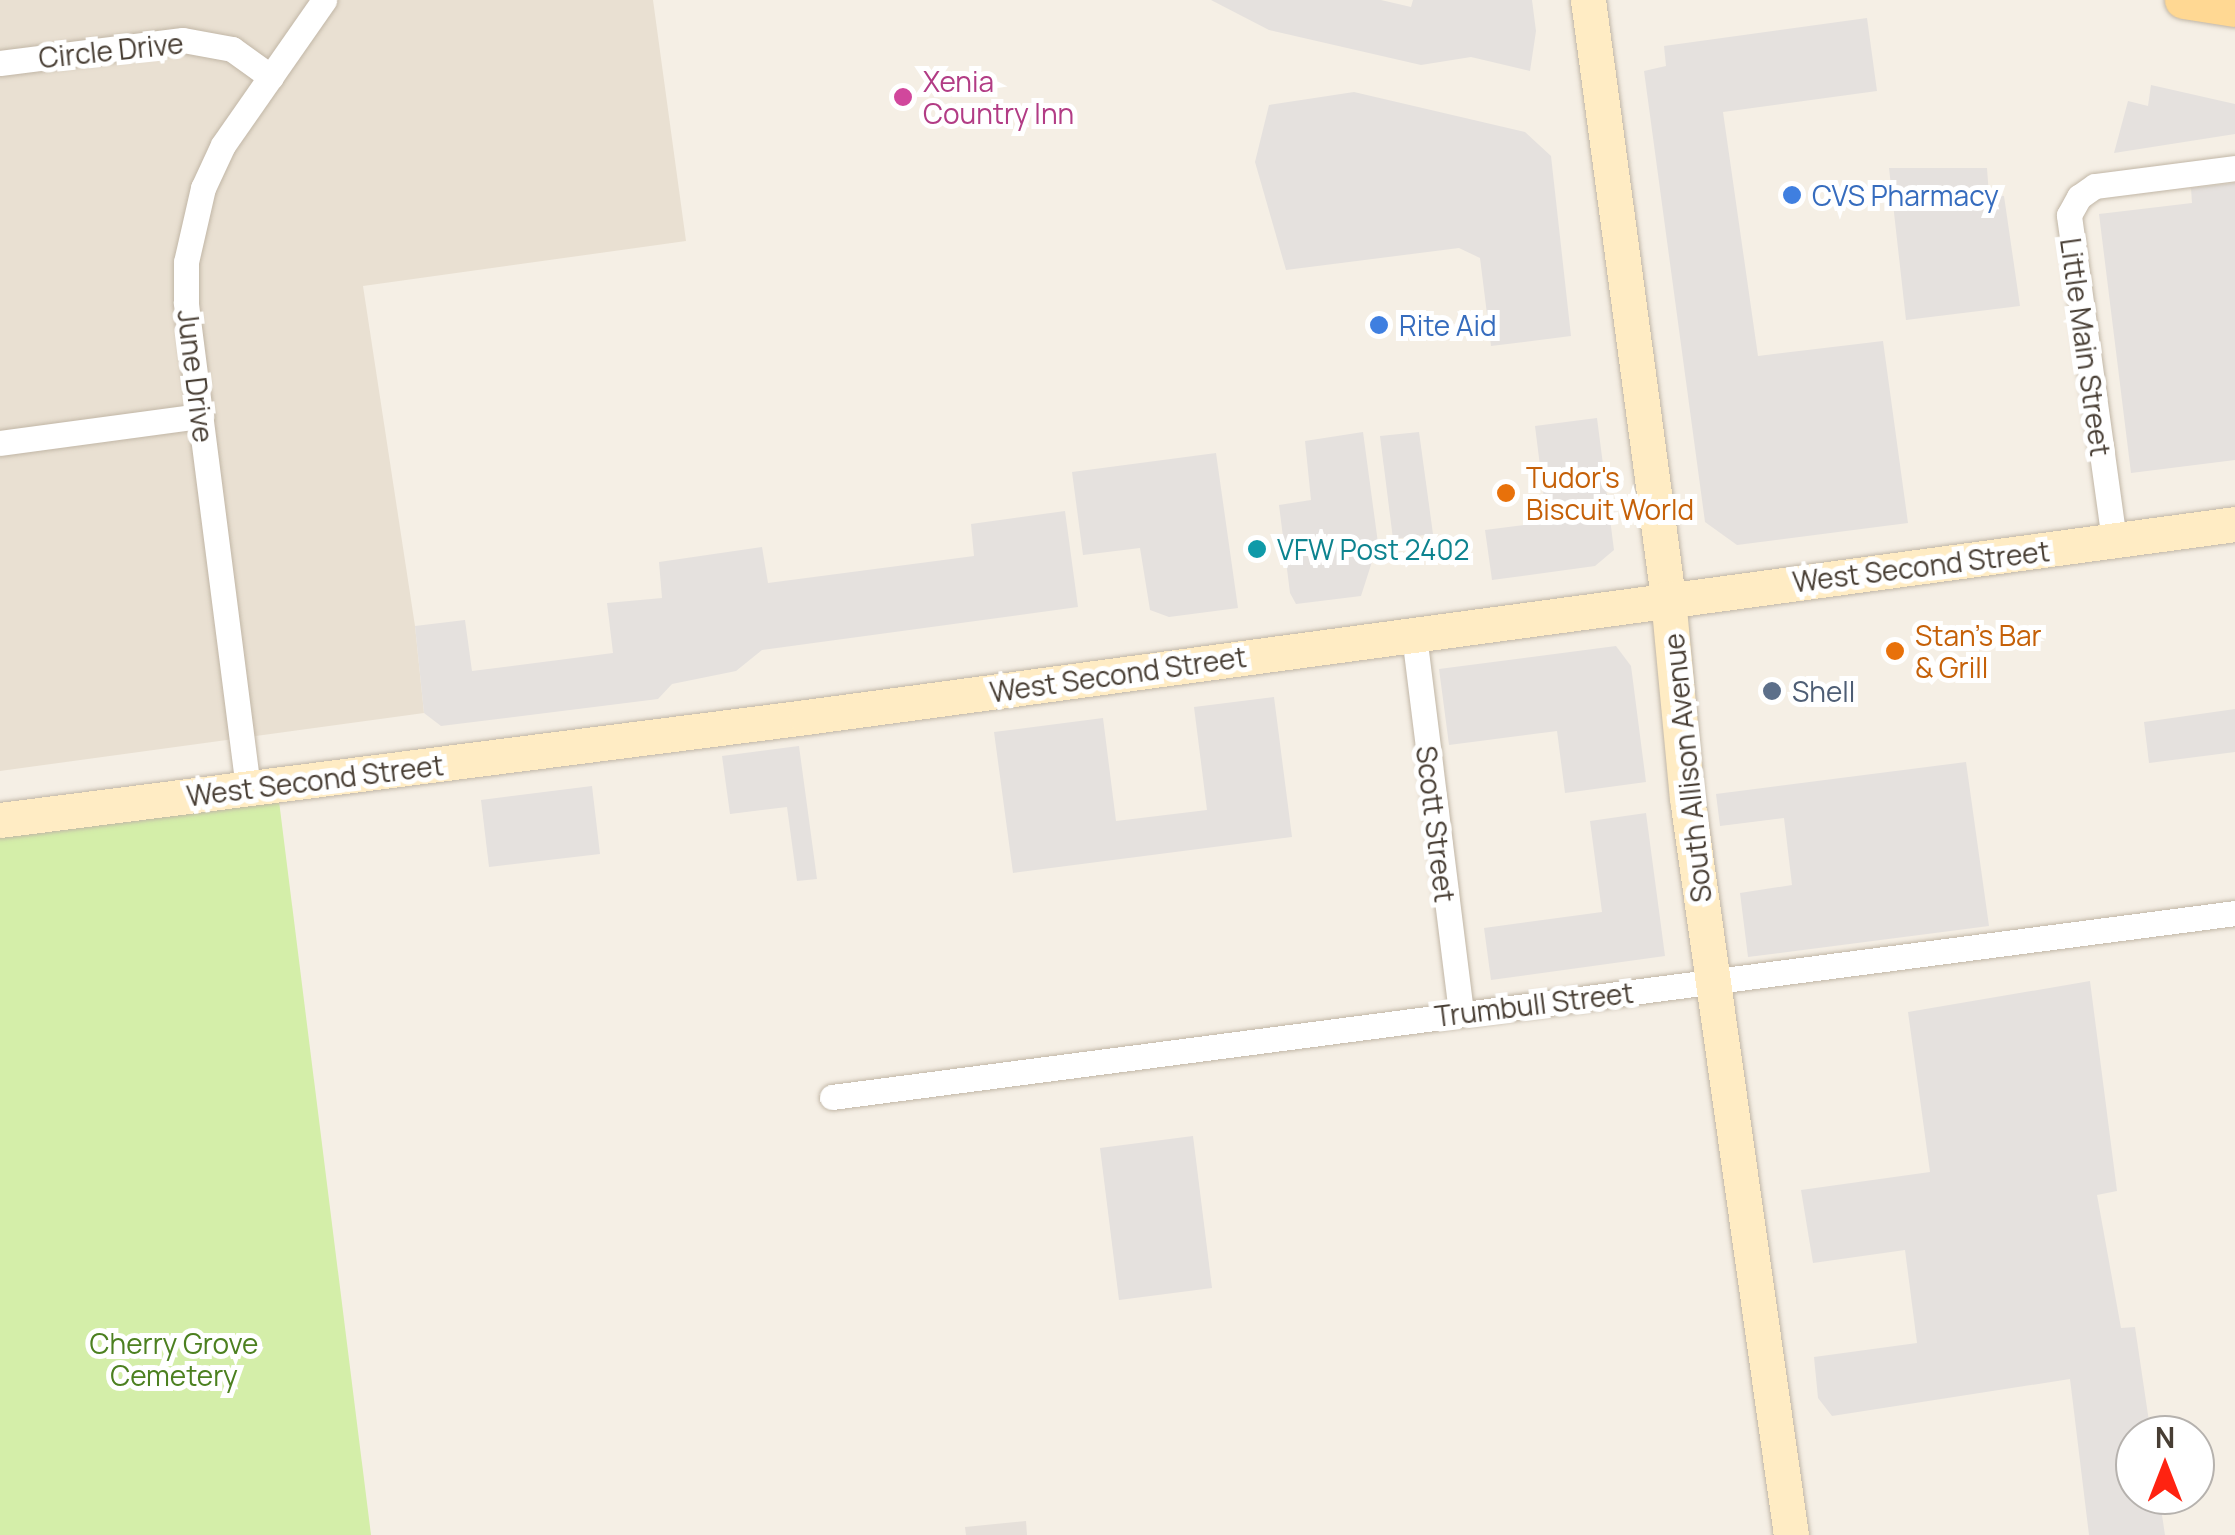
<!DOCTYPE html>
<html>
<head>
<meta charset="utf-8">
<style>
	body { margin:0 }
	#map { position:relative; width:2235px; height:1535px; overflow:hidden; background:#f5efe5; font-family:Manrope,sans-serif }
	div>[style] { position:absolute }
	[style*='--x'] { left:calc(var(--x)*1px); top:calc(var(--y)*1px); width:calc(var(--w)*1px); rotate:calc(var(--a)*1deg) }
	.residential>* { inset:0; background:#e9e0d2 }
	.industrial>* { inset:0; background:#e6e0da }
	.green>* { inset:0; background:#d4eea9 }
	.parking>* { inset:0; background:#e5e1de }
	.roads { filter:drop-shadow(0 0 2px #c1b6a6) drop-shadow(0 0 2px #c1b6a6) }
	.street>* { height:25px; margin:-12.5px; padding:0 12.5px; transform-origin:12.5px; border-radius:12.5px; background:#fff }
	.secondary>* { height:35px; margin:-17.5px; padding:0 17.5px; transform-origin:17.5px; border-radius:17.5px; background:#ffecc4 }
	.primary>* { height:38px; margin:-19px; padding:0 19px; transform-origin:19px; border-radius:19px; background:#ffd893 }
	.dots>* { width:28px; height:28px; translate:-50% -50%; box-sizing:border-box; border:5px solid #fff; border-radius:50% }
	span { translate:-50% -50%; white-space:nowrap; text-align:center; line-height:1.15; -webkit-text-stroke:10px #fff; paint-order:stroke }
	.street-label { font-size:28px; color:#483e34 }
	.hotel-label { font-size:28px; color:#b23c85 }
	.left { translate:0 -50%; text-align:left }
	.shop-label { font-size:28px; color:#366cbe }
	.food-label { font-size:28px; color:#c56008 }
	.culture-label { font-size:28px; color:#0d838f }
	.service-label { font-size:28px; color:#4e5e75 }
	.park-label { font-size:28px; color:#4c8020 }
	.north { position:absolute; left:2115px; top:1415px; width:100px; height:100px; box-sizing:border-box; background:#fff; border:2px solid #b6b2ae; border-radius:50%; rotate:0deg; font-size:28px; font-weight:700; line-height:40px; text-align:center; color:#483e34 }
	.north::after { content:''; display:block; margin:auto; width:35px; height:45px; background:#ff2311; clip-path:polygon(50% 0,100% 100%,50% 72%,0 100%) }
</style>
</head>
<body>
<div id="map">
	<div class="residential">
		<div style="clip-path:polygon(0 0,653px 0,686px 241px,363px 286px,415px 626px,424px 713px,0 771px)"></div>
	</div>
	<div class="industrial">
		<div style="clip-path:polygon(1026px 1521px,1027px 1535px,966px 1535px,965px 1527px)"></div>
	</div>
	<div class="green">
		<div style="clip-path:polygon(277px 785px,371px 1535px,0 1535px,0 820px)"></div>
	</div>
	<div class="parking">
		<div style="clip-path:polygon(1211px 0,1381px 0,1411px 7px,1413px 0,1532px 0,1536px 31px,1530px 71px,1471px 57px,1421px 65px,1269px 30px)"></div>
		<div style="clip-path:polygon(1867px 18px,1877px 91px,1723px 112px,1758px 356px,1883px 341px,1908px 523px,1737px 545px,1705px 522px,1644px 71px,1666px 66px,1664px 46px)"></div>
		<div style="clip-path:polygon(2151px 85px,2235px 104px,2235px 134px,2114px 153px,2128px 101px,2148px 106px)"></div>
		<div style="clip-path:polygon(1354px 92px,1525px 132px,1551px 156px,1571px 336px,1491px 346px,1480px 258px,1459px 248px,1286px 270px,1255px 162px,1269px 105px)"></div>
		<div style="clip-path:polygon(1889px 168px,1987px 168px,1989px 195px,2004px 196px,2020px 306px,1906px 320px)"></div>
		<div style="clip-path:polygon(2235px 183px,2235px 460px,2131px 473px,2099px 214px,2192px 203px,2191px 188px)"></div>
		<div style="clip-path:polygon(1597px 418px,1614px 550px,1595px 566px,1492px 580px,1485px 530px,1547px 522px,1535px 426px)"></div>
		<div style="clip-path:polygon(1363px 432px,1378px 543px,1361px 596px,1296px 604px,1290px 593px,1279px 505px,1311px 500px,1305px 441px)"></div>
		<div style="clip-path:polygon(1419px 432px,1433px 534px,1393px 539px,1380px 436px)"></div>
		<div style="clip-path:polygon(1216px 453px,1238px 608px,1169px 617px,1150px 610px,1140px 548px,1083px 555px,1072px 472px)"></div>
		<div style="clip-path:polygon(1065px 511px,1078px 607px,762px 650px,736px 671px,672px 684px,658px 699px,441px 726px,424px 713px,415px 626px,465px 620px,472px 671px,613px 653px,607px 603px,662px 598px,659px 562px,762px 547px,768px 583px,974px 556px,971px 524px)"></div>
		<div style="clip-path:polygon(1616px 646px,1631px 666px,1646px 782px,1565px 793px,1557px 731px,1449px 745px,1439px 669px)"></div>
		<div style="clip-path:polygon(1274px 697px,1292px 837px,1013px 873px,994px 732px,1103px 718px,1116px 821px,1207px 810px,1194px 707px)"></div>
		<div style="clip-path:polygon(2235px 709px,2235px 752px,2149px 763px,2144px 722px)"></div>
		<div style="clip-path:polygon(799px 746px,817px 879px,797px 881px,787px 807px,730px 814px,722px 756px)"></div>
		<div style="clip-path:polygon(1966px 762px,1989px 926px,1748px 957px,1740px 893px,1792px 885px,1784px 818px,1720px 826px,1716px 794px)"></div>
		<div style="clip-path:polygon(592px 786px,600px 854px,489px 867px,481px 800px)"></div>
		<div style="clip-path:polygon(1646px 813px,1665px 956px,1491px 980px,1484px 928px,1602px 912px,1590px 821px)"></div>
		<div style="clip-path:polygon(2090px 981px,2117px 1191px,2097px 1195px,2121px 1328px,2135px 1327px,2151px 1435px,2135px 1435px,2135px 1495px,2159px 1495px,2165px 1535px,2089px 1535px,2070px 1379px,1832px 1416px,1818px 1398px,1814px 1357px,1917px 1343px,1905px 1250px,1813px 1263px,1801px 1190px,1930px 1172px,1908px 1012px)"></div>
		<div style="clip-path:polygon(1193px 1136px,1212px 1288px,1119px 1300px,1100px 1148px)"></div>
	</div>
	<div class="roads">
		<div class="street">
			<div style="--x:0;--y:63;--w:184;--a:-7.2"></div>
			<div style="--x:183;--y:40;--w:50;--a:10.4"></div>
			<div style="--x:232;--y:49;--w:48;--a:35.7"></div>
			<div style="--x:0;--y:443;--w:203;--a:-7.7"></div>
			<div style="--x:2114;--y:540;--w:328;--a:-97.9"></div>
			<div style="--x:2069;--y:215;--w:21;--a:-61"></div>
			<div style="--x:2079;--y:197;--w:19;--a:-35"></div>
			<div style="--x:2095;--y:186;--w:141;--a:-7.3"></div>
			<div style="--x:1414;--y:635;--w:382;--a:82.9"></div>
			<div style="--x:248;--y:788;--w:490;--a:-97.3"></div>
			<div style="--x:186;--y:302;--w:40;--a:-90"></div>
			<div style="--x:186;--y:262;--w:76;--a:-77.1"></div>
			<div style="--x:203;--y:188;--w:47;--a:-65.1"></div>
			<div style="--x:223;--y:145;--w:177;--a:-55.1"></div>
			<div style="--x:832;--y:1097;--w:1415;--a:-7.47"></div>
		</div>
		<div class="secondary">
			<div style="--x:1588;--y:0;--w:603;--a:82.38"></div>
			<div style="--x:1668;--y:598;--w:201;--a:84.6"></div>
			<div style="--x:1687;--y:798;--w:744;--a:81.97"></div>
			<div style="--x:0;--y:820;--w:813;--a:-7.28"></div>
			<div style="--x:806;--y:717;--w:1442;--a:-7.69"></div>
		</div>
		<div class="primary">
			<div style="--x:2184;--y:0;--w:52;--a:8.9"></div>
		</div>
	</div>
	<div class="dots">
		<div style="left:903px;top:97px;background:#d1479c"></div>
		<div style="left:1792px;top:195px;background:#3f7fe0"></div>
		<div style="left:1379px;top:325px;background:#3f7fe0"></div>
		<div style="left:1506px;top:493px;background:#e8710a"></div>
		<div style="left:1257px;top:549px;background:#0f9aa8"></div>
		<div style="left:1895px;top:651px;background:#e8710a"></div>
		<div style="left:1772px;top:691px;background:#5c6f8a"></div>
	</div>
	<div class="street-label">
		<span style="left:111px;top:50px;rotate:-6deg">Circle Drive</span>
		<span style="left:2086px;top:347px;rotate:82deg">Little Main Street</span>
		<span style="left:196px;top:376px;rotate:83deg">June Drive</span>
		<span style="left:1921px;top:566px;rotate:-7deg">West Second Street</span>
		<span style="left:1118px;top:674px;rotate:-8deg">West Second Street</span>
		<span style="left:1687px;top:768px;rotate:-96deg">South Allison Avenue</span>
		<span style="left:315px;top:780px;rotate:-7deg">West Second Street</span>
		<span style="left:1436px;top:824px;rotate:83deg">Scott Street</span>
		<span style="left:1534px;top:1004px;rotate:-7deg">Trumbull Street</span>
	</div>
	<div class="hotel-label">
		<span class="left" style="left:923px;top:97px">Xenia<br>Country Inn</span>
	</div>
	<div class="shop-label">
		<span class="left" style="left:1812px;top:195px">CVS Pharmacy</span>
		<span class="left" style="left:1399px;top:325px">Rite Aid</span>
	</div>
	<div class="food-label">
		<span class="left" style="left:1526px;top:493px">Tudor's<br>Biscuit World</span>
		<span class="left" style="left:1915px;top:651px">Stan's Bar<br>&amp; Grill</span>
	</div>
	<div class="culture-label">
		<span class="left" style="left:1277px;top:549px">VFW Post 2402</span>
	</div>
	<div class="service-label">
		<span class="left" style="left:1792px;top:691px">Shell</span>
	</div>
	<div class="park-label">
		<span style="left:174px;top:1359px">Cherry Grove<br>Cemetery</span>
	</div>
	<div class="north">N</div>
</div>
</body>
</html>
